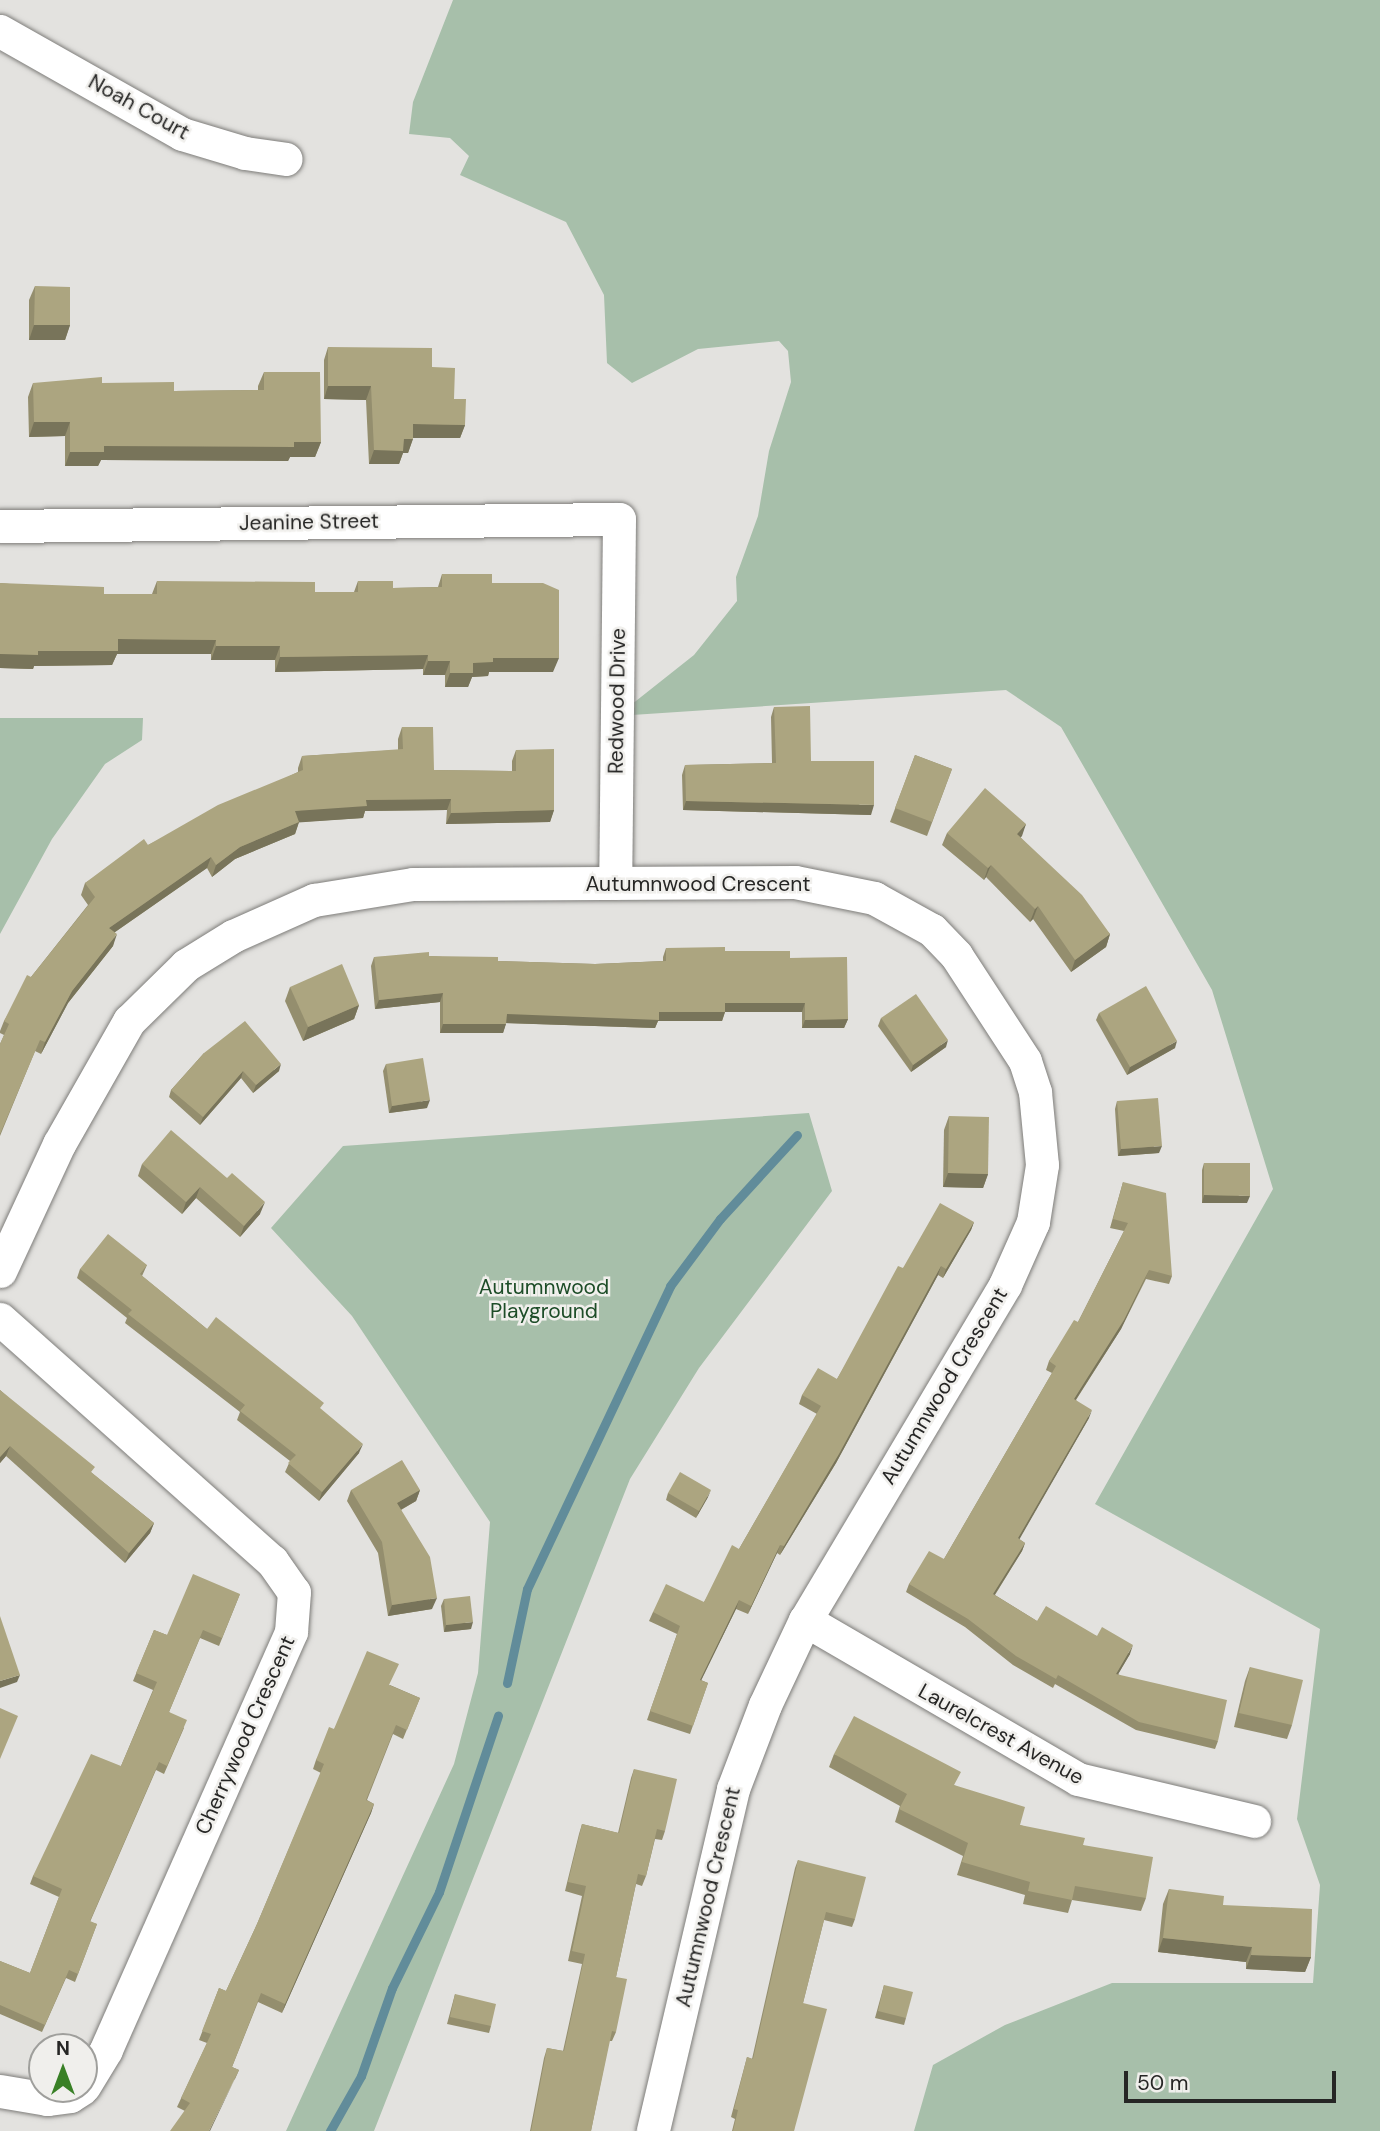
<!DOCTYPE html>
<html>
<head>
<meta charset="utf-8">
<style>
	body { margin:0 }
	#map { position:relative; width:1380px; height:2131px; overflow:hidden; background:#e3e2df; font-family:"DM Sans",sans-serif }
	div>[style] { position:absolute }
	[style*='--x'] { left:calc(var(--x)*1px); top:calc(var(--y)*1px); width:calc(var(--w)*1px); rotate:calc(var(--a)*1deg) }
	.green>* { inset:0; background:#a7bfaa }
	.stream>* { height:9px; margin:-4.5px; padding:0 4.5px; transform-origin:4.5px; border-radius:4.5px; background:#618c9a }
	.roads { filter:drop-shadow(0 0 2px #7e7d7a) drop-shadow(0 0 2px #7e7d7a) }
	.minor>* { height:33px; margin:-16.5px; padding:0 16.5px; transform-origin:16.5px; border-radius:16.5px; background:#fff }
	.wall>* { inset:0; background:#948e6e }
	.shaded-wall>* { inset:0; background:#78745a }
	.building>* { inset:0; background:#aca580 }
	span { translate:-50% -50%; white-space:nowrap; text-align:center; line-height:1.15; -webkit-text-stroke:5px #f0efec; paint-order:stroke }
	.street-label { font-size:21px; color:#262625 }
	.park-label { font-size:21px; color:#1d4d28 }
	.north { position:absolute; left:28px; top:2033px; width:70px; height:70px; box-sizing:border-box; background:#f0efec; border:2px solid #9f9f9c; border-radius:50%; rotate:0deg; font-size:19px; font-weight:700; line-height:28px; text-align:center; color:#262625 }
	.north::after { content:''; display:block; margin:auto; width:24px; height:32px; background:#398026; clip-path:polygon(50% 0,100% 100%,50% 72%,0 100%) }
	.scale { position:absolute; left:1124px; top:2071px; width:212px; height:32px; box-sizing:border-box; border:4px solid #262625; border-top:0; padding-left:9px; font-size:21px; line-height:24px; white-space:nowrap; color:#262625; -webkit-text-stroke:5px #f0efec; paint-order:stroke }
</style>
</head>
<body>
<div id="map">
	<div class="green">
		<div style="clip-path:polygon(453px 0,1380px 0,1380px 2131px,914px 2131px,933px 2065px,1005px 2025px,1112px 1983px,1313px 1983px,1320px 1885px,1297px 1819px,1320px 1629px,1095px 1504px,1273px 1189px,1212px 990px,1061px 727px,1006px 690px,617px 716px,694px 655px,737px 601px,736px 577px,758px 516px,769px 451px,791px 382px,788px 351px,779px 341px,698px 349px,632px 383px,607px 363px,604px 295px,566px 222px,460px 175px,469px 156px,450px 138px,409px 134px,413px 102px)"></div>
		<div style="clip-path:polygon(0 718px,143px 718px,142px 740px,105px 764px,52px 839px,0 934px)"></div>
		<div style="clip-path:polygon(809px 1113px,832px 1191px,699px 1368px,630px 1479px,374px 2131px,286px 2131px,454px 1764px,478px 1673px,490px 1522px,352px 1316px,271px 1228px,343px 1146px)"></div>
	</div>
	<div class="stream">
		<div style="--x:507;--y:1683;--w:96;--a:-78"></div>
		<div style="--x:527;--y:1589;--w:335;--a:-64.7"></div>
		<div style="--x:670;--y:1286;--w:84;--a:-53.3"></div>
		<div style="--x:720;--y:1219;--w:114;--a:-47.5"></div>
		<div style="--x:330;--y:2131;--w:63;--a:-60.6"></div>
		<div style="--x:361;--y:2076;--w:93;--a:-70.6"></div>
		<div style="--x:392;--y:1988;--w:107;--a:-63.9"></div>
		<div style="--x:439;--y:1892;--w:186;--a:-71.5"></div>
	</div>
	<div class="roads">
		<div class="minor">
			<div style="--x:0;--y:31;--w:209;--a:29.5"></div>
			<div style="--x:182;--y:134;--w:66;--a:16.8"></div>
			<div style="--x:245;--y:153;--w:41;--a:8.3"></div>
			<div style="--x:0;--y:526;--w:619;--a:-0.65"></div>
			<div style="--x:619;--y:519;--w:364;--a:90.6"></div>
			<div style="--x:0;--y:1271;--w:140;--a:-65.1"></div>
			<div style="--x:59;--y:1144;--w:142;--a:-60.4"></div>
			<div style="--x:129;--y:1021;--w:80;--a:-44.5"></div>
			<div style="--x:186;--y:965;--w:55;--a:-31.7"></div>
			<div style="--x:233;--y:936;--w:89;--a:-24"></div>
			<div style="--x:314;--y:900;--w:100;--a:-9.2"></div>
			<div style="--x:413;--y:884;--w:382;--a:-0.3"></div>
			<div style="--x:795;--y:882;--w:81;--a:11.4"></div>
			<div style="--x:874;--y:898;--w:66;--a:28.9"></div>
			<div style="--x:932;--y:930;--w:35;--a:46"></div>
			<div style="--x:956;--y:955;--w:126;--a:56.9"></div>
			<div style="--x:1025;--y:1061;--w:33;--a:72"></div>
			<div style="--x:1035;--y:1092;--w:73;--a:84.5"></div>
			<div style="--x:1042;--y:1165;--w:58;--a:99"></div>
			<div style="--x:1033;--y:1222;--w:69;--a:114"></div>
			<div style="--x:1005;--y:1285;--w:390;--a:120.8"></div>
			<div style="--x:805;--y:1620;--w:94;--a:115.2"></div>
			<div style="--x:765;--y:1705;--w:90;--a:110.9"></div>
			<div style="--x:733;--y:1789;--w:351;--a:103.2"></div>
			<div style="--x:0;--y:1319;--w:364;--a:41.7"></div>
			<div style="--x:272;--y:1561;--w:38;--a:55"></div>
			<div style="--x:294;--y:1592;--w:40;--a:94.3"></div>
			<div style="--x:291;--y:1632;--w:457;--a:113.9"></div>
			<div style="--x:106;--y:2050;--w:42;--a:121.4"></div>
			<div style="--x:805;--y:1620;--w:316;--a:30.2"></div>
			<div style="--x:1078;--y:1779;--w:181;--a:13.4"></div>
			<div style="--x:0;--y:2091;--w:48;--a:9.7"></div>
			<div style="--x:47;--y:2099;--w:23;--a:-7"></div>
			<div style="--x:70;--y:2096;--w:13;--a:-32"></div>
		</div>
	</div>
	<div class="wall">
		<div style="clip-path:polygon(35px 286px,70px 325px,65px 340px,29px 340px,29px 300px)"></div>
		<div style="clip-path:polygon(328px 347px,432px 367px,454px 399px,465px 425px,460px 438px,413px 438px,408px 453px,403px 453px,399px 464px,369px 464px,366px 400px,324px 399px,324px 360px)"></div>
		<div style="clip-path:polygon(264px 372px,321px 442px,315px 457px,290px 457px,288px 461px,101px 460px,98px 466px,65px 466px,65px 436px,29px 437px,28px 397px,33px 383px,102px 383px,174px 391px,258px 390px,258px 386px)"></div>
		<div style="clip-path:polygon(442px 574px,492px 583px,553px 672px,489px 672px,488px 676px,472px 677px,468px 687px,445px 687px,445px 675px,423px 675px,423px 669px,275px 672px,275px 660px,211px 660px,211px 654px,117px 654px,112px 665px,34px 666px,33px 669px,0 668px,0 583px,104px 594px,152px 594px,157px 581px,315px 592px,354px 592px,358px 581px,393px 588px,438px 587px)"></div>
		<div style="clip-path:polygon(774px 707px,811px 761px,871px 815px,683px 810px,682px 775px,685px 765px,772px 763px,771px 717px)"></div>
		<div style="clip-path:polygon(402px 727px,434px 770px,512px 771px,512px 761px,516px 750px,554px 810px,550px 822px,446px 824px,447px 810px,365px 811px,363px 818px,299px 822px,295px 834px,235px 859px,212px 877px,207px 868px,115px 932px,113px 946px,68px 1003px,41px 1054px,35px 1051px,0 1136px,0 1044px,4px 1035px,0 1033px,0 1031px,4px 1021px,31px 977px,88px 905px,81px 895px,85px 883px,148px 845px,298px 772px,298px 768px,302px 756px,398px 750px,398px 739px)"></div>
		<div style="clip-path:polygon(915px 755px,952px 769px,927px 836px,890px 822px)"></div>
		<div style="clip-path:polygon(1026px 824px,1020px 837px,1110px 934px,1106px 947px,1071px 972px,1033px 919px,1030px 922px,986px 877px,984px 880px,942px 845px,947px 833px)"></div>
		<div style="clip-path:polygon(666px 948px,725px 951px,790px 958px,848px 1019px,844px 1028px,802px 1028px,802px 1012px,725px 1012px,722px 1021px,658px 1021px,655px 1028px,506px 1023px,503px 1033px,440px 1033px,440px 1002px,375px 1009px,371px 966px,374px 957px,429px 956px,498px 961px,595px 964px,663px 961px,663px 957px)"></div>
		<div style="clip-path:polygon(290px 987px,359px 1005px,354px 1019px,303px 1041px,285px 1001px)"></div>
		<div style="clip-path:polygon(1099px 1013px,1175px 1048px,1127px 1075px,1096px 1020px)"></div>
		<div style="clip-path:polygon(881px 1018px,946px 1047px,911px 1072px,878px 1026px)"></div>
		<div style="clip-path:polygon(204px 1053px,279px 1071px,253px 1093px,241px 1078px,200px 1125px,169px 1097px,171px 1090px)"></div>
		<div style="clip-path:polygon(386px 1064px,427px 1108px,389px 1113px,383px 1071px)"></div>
		<div style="clip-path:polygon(1117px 1101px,1159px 1153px,1118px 1156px,1115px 1109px)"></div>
		<div style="clip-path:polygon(949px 1116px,988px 1174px,983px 1188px,943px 1187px,944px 1130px)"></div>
		<div style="clip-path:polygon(1204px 1163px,1247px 1203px,1202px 1203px,1202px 1170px)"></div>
		<div style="clip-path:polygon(142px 1164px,227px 1178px,260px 1214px,240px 1237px,196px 1198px,182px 1214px,138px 1176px)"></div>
		<div style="clip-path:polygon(1123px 1182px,1172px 1276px,1169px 1284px,1146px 1279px,1121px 1329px,1076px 1400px,1089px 1418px,1019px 1539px,1025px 1543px,1022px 1551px,995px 1595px,1037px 1621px,1097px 1636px,1130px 1654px,1118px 1674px,1218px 1741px,1215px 1749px,1136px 1730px,1055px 1684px,1053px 1688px,1013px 1665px,965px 1627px,906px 1592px,909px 1584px,944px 1559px,1052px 1373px,1046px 1370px,1049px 1361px,1078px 1322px,1124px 1231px,1110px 1228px)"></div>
		<div style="clip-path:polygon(974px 1222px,971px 1230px,943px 1278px,938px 1275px,836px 1463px,780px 1555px,777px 1553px,748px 1614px,736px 1609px,701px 1680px,708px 1683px,690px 1734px,647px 1720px,677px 1634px,649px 1621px,653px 1612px,704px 1602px,739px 1549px,817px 1414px,799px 1404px,802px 1395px,837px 1379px,903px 1268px)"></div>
		<div style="clip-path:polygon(147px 1265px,142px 1276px,207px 1329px,321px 1410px,359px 1453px,319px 1501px,285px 1472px,290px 1461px,237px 1420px,240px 1412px,125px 1323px,127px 1318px,77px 1278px,80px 1269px)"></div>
		<div style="clip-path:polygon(0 1390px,93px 1474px,154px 1523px,150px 1533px,125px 1563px,6px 1456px,0 1463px)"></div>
		<div style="clip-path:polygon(351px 1490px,420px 1490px,416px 1501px,401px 1510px,432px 1609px,388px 1616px,378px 1553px,347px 1501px)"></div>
		<div style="clip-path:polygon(668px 1493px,708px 1497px,696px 1518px,666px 1500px)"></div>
		<div style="clip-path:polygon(240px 1594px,219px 1646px,200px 1638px,169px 1712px,184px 1728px,164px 1774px,156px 1770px,90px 1922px,97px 1924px,75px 1982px,66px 1978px,42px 2032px,0 2014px,0 1961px,30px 1973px,59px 1897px,30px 1884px,33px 1876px,121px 1766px,153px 1690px,133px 1681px,154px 1630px,167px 1635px)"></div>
		<div style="clip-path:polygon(444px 1599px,471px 1629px,444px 1632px,441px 1606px)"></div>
		<div style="clip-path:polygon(1250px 1667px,1292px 1725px,1287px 1739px,1234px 1727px,1245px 1681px)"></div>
		<div style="clip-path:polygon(390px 1685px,420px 1698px,403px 1739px,393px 1734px,367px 1800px,374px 1804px,371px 1813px,282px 2013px,258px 2002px,232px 2067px,239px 2070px,235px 2079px,185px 2111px,177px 2107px,207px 2043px,199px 2040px,219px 1988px,226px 1991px,257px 1924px,321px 1773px,313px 1769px,316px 1760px,334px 1729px)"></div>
		<div style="clip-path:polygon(834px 1754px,956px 1786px,1020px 1825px,1083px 1845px,1146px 1898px,1141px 1911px,1072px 1900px,1068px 1913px,1023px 1904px,1025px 1895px,957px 1875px,963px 1856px,895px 1822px,900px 1806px,829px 1767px)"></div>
		<div style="clip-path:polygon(634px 1769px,665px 1831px,662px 1840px,655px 1839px,646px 1876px,642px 1886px,636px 1884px,616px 1977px,616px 2032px,612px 2041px,609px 2041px,591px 2131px,530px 2131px,544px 2058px,547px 2048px,563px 2051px,582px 1964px,568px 1961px,582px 1896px,565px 1891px,579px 1834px,582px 1824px,618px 1833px,631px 1778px)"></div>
		<div style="clip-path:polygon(798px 1860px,855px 1919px,852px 1927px,824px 1920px,803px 2003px,794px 2131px,732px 2131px,735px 2119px,731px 2117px,747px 2057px,752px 2059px,795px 1868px)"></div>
		<div style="clip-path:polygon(1169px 1889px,1311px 1957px,1305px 1972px,1246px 1969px,1246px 1962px,1158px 1952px,1163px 1904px)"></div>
		<div style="clip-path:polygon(884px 1985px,906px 2018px,904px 2025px,875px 2018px)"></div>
		<div style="clip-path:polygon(455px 1994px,491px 2026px,489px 2033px,447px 2024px)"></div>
	</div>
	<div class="shaded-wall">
		<div style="clip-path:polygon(34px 325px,70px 325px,65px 340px,29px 340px)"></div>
		<div style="clip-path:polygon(328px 386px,371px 386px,366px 400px,324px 399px)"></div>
		<div style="clip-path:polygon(34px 422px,70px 422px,65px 436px,29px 437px)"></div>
		<div style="clip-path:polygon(413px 424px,465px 425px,460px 438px,408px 438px)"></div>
		<div style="clip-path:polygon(404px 439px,413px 439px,408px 453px,403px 453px,399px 464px,369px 464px,374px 450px)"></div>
		<div style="clip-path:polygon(294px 442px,321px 442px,315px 457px,290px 457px,288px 461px,101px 460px,98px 466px,65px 466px,70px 452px,104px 446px)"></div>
		<div style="clip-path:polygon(118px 639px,216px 640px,211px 654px,117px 654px,112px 665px,34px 666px,33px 669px,0 668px,0 654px,38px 651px)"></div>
		<div style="clip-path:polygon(216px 646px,280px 646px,275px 660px,211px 660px)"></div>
		<div style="clip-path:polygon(428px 655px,423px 669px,275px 672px,280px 657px)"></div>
		<div style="clip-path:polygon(493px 658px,559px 658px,553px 672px,489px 672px,488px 676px,472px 677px,468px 687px,445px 687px,450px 673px,473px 663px)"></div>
		<div style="clip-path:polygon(428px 661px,450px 661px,445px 675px,423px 675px)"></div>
		<div style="clip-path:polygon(451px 799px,447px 810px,365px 811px,363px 818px,291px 823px,295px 811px,366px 800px)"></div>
		<div style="clip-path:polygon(686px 801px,874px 805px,871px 815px,683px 810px)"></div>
		<div style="clip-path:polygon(554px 810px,550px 822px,446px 824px,451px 813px)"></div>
		<div style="clip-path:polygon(299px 822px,295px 834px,235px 859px,212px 877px,216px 865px,240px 847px)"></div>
		<div style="clip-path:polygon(1026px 824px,1022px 836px,1013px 846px,1017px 834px)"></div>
		<div style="clip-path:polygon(211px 857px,207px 868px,105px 939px,109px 928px)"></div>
		<div style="clip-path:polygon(991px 865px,986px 877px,984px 880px,988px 868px)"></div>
		<div style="clip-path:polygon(1038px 906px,1033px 919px,1030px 922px,1035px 909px)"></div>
		<div style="clip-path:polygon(117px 934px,113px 946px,68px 1003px,41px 1054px,45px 1042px,72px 991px)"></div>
		<div style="clip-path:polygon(1110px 934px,1106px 947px,1071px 972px,1075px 960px)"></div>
		<div style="clip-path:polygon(443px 993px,440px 1002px,375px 1009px,379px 1000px)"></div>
		<div style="clip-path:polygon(725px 1003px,805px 1003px,802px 1012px,722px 1012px)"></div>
		<div style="clip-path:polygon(359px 1005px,354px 1019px,303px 1041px,308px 1027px)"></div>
		<div style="clip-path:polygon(659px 1012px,725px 1012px,722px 1021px,658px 1021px,655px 1028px,503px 1023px,507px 1014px)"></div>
		<div style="clip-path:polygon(848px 1019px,844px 1028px,802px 1028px,805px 1020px)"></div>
		<div style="clip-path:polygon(443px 1024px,506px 1024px,503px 1033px,440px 1033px)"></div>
		<div style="clip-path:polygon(948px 1040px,946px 1047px,911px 1072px,913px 1065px)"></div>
		<div style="clip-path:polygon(1177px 1041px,1175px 1048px,1127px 1075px,1130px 1067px)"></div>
		<div style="clip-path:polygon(281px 1064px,279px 1071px,253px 1093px,256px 1085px)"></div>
		<div style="clip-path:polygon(243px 1071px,241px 1078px,200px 1125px,203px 1117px)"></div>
		<div style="clip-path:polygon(430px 1100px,427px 1108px,389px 1113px,392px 1106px)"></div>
		<div style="clip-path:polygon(1162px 1146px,1159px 1153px,1118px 1156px,1121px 1149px)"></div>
		<div style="clip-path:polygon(948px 1173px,988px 1174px,983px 1188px,943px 1187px)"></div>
		<div style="clip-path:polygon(200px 1187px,196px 1198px,182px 1214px,186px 1202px)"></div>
		<div style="clip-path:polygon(1204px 1195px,1250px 1196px,1247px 1203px,1202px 1203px)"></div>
		<div style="clip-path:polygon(265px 1202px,260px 1214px,240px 1237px,244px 1226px)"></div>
		<div style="clip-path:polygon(974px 1222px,971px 1230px,943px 1278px,946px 1269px)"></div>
		<div style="clip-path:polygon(941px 1266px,938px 1275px,836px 1463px,780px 1555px,784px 1546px)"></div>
		<div style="clip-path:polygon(1149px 1270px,1121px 1329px,1071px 1407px,1074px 1399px)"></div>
		<div style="clip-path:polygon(1092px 1410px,1089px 1418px,1015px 1547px,1018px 1538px)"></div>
		<div style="clip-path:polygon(363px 1444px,359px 1453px,319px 1501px,322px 1492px)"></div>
		<div style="clip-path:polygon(10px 1446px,6px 1456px,0 1463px,0 1457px)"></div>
		<div style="clip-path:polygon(420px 1490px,416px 1501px,393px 1514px,397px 1503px)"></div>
		<div style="clip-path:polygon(711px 1490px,708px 1497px,696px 1518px,699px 1511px)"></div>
		<div style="clip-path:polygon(154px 1523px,150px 1533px,125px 1563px,129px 1553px)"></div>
		<div style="clip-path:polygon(1025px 1543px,1022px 1551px,990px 1602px,993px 1594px)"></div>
		<div style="clip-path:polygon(780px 1545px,777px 1553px,748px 1614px,751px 1606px)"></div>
		<div style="clip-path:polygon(437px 1598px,432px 1609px,388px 1616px,392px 1605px)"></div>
		<div style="clip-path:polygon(739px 1600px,736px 1609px,697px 1689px,700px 1680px)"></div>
		<div style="clip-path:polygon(473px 1622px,471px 1629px,444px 1632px,446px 1625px)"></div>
		<div style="clip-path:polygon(1133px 1645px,1130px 1654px,1113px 1683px,1116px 1674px)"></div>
		<div style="clip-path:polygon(20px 1675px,17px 1682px,0 1688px,0 1681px)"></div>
		<div style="clip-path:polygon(374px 1804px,371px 1813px,282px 2013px,285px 2004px)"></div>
		<div style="clip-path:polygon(1163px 1938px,1252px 1947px,1246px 1962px,1158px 1952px)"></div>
		<div style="clip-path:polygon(1251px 1955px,1311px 1957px,1305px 1972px,1246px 1969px)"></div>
		<div style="clip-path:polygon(239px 2070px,210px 2131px,209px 2131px)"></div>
	</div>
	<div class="building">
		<div style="clip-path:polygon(35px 286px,70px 287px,70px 325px,34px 325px)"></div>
		<div style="clip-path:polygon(328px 347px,432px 348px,432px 367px,455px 368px,454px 399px,466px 399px,465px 425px,413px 424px,413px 439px,404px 439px,403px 451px,374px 450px,371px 386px,328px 386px)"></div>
		<div style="clip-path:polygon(264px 372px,320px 372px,321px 442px,294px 442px,294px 447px,104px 446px,104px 452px,70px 452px,70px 422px,34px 422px,33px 383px,102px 377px,102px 383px,174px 382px,174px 391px,264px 390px)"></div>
		<div style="clip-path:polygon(442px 574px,492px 574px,492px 583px,543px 583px,559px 590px,559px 658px,493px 658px,493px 662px,473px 663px,473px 673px,450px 673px,450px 661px,428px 661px,428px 655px,280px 657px,280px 646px,216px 646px,216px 640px,118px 639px,118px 651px,38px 651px,38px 655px,0 654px,0 583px,104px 587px,104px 594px,157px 594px,157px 581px,315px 582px,315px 592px,358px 592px,358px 581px,393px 581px,393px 588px,442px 587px)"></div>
		<div style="clip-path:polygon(810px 706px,811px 761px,874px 761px,874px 805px,686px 801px,685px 765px,776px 763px,774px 707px)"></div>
		<div style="clip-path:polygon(402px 727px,433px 727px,434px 770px,516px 771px,516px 750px,554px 749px,554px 810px,451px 813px,451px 799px,366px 800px,367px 806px,295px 811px,299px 822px,240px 847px,216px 865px,211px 857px,109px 928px,117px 934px,72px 991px,45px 1042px,40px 1040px,0 1134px,0 1044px,9px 1024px,4px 1021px,27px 975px,31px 977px,95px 897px,85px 883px,144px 839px,148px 845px,218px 805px,303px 770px,302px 756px,403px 749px)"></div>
		<div style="clip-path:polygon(915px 755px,952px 769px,932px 822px,895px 808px)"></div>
		<div style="clip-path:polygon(985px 788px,1026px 824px,1017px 834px,1082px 895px,1110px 934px,1075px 960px,1038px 906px,1035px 909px,991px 865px,988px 868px,947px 833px)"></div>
		<div style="clip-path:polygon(725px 947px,725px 951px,790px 951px,790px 958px,847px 957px,848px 1019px,805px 1020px,805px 1003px,725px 1003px,725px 1012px,659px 1012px,659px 1020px,507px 1014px,506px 1024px,443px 1024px,443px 993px,379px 1000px,374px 957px,429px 952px,429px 956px,498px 957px,498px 961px,595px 964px,666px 961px,666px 948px)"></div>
		<div style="clip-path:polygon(342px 964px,359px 1005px,308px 1027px,290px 987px)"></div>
		<div style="clip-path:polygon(1146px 986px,1177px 1041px,1130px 1067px,1099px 1013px)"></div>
		<div style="clip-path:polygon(916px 994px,948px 1040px,913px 1065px,881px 1018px)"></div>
		<div style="clip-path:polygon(245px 1021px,281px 1064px,256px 1085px,243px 1071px,203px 1117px,171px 1090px,204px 1053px)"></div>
		<div style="clip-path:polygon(423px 1058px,430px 1100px,392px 1106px,386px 1064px)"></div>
		<div style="clip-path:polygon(1158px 1098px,1162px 1146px,1121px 1149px,1117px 1101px)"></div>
		<div style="clip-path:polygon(949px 1116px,989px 1117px,988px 1174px,948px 1173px)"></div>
		<div style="clip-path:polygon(171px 1130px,227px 1178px,232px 1173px,265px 1202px,244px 1226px,200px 1187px,186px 1202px,142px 1164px)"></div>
		<div style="clip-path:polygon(1204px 1163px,1250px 1163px,1250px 1196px,1204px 1195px)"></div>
		<div style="clip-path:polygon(1123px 1182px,1166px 1193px,1172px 1276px,1149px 1270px,1124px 1320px,1074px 1399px,1092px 1410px,1018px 1538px,1025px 1543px,993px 1594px,1037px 1621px,1046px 1606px,1097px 1636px,1102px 1627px,1133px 1645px,1116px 1674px,1227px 1700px,1218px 1741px,1139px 1722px,1058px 1675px,1056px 1679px,1016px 1656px,968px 1619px,909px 1584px,929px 1551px,944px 1559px,1056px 1366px,1049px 1361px,1074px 1320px,1078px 1322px,1128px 1223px,1113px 1219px)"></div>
		<div style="clip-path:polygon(940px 1203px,974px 1222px,946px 1269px,941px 1266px,839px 1454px,784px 1546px,780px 1545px,751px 1606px,739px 1600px,700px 1680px,708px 1683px,693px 1726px,650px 1711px,680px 1626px,653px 1612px,666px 1584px,704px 1602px,732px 1545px,739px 1549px,821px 1406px,802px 1395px,818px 1368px,837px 1379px,898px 1266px,903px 1268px)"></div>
		<div style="clip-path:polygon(108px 1234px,147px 1265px,140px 1274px,207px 1329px,216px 1317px,324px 1403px,320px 1408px,363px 1444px,322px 1492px,288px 1463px,296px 1455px,240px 1411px,245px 1405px,128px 1314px,132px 1310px,80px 1269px)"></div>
		<div style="clip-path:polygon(0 1390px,95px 1467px,91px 1472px,154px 1523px,129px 1553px,10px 1446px,0 1457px)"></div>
		<div style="clip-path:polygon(402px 1460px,420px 1490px,397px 1503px,430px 1557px,437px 1598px,392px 1605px,382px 1542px,351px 1490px)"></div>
		<div style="clip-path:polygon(680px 1472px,711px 1490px,699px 1511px,668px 1493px)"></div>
		<div style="clip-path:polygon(193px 1574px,240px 1594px,222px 1638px,203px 1630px,169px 1712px,187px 1720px,167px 1766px,159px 1762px,90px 1921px,97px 1924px,78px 1974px,69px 1970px,45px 2025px,0 2005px,0 1961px,30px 1973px,62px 1889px,33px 1876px,91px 1754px,121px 1766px,157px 1682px,136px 1673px,154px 1630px,167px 1635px)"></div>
		<div style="clip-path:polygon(470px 1596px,473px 1622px,446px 1625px,444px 1599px)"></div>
		<div style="clip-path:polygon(0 1616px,20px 1675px,0 1681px)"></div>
		<div style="clip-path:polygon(367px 1651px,399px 1664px,389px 1685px,420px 1698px,407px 1730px,396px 1725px,366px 1800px,374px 1804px,285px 2004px,261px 1993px,232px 2067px,239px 2070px,209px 2131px,170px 2131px,190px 2103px,181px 2098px,211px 2034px,202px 2031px,219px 1988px,226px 1991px,257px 1924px,324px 1764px,316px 1760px,329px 1727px,334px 1729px)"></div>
		<div style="clip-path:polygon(1250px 1667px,1303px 1680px,1292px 1725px,1239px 1713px)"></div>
		<div style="clip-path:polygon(0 1708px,18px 1716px,0 1759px)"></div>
		<div style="clip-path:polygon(854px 1716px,961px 1772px,954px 1785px,1025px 1807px,1020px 1825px,1085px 1838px,1083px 1845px,1153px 1857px,1146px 1898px,1075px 1886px,1072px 1900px,1028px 1891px,1030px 1882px,962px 1862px,968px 1843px,899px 1809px,907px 1794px,834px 1754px)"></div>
		<div style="clip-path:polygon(634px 1769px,677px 1779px,665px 1831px,657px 1829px,646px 1876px,638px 1874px,616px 1977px,627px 1979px,616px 2032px,612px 2031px,591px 2131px,531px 2131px,547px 2048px,564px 2051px,585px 1954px,572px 1951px,586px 1886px,568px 1882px,582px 1824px,619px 1833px)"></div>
		<div style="clip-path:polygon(798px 1860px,866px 1877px,855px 1919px,826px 1912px,803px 2003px,827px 2009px,794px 2131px,733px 2131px,738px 2110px,734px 2109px,747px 2057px,753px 2059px)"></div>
		<div style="clip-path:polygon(1169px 1889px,1224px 1896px,1223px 1905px,1312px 1909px,1311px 1957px,1251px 1955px,1252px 1947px,1163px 1938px)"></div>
		<div style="clip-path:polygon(884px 1985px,913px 1992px,906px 2018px,878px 2011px)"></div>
		<div style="clip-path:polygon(455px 1994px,496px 2004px,491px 2026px,450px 2017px)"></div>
	</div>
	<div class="street-label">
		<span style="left:139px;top:107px;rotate:29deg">Noah Court</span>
		<span style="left:309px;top:522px;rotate:-1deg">Jeanine Street</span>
		<span style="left:617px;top:701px;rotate:-89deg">Redwood Drive</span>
		<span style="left:698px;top:884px">Autumnwood Crescent</span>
		<span style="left:944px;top:1386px;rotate:-59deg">Autumnwood Crescent</span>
		<span style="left:1001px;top:1734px;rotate:29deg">Laurelcrest Avenue</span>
		<span style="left:245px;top:1735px;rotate:-66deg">Cherrywood Crescent</span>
		<span style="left:708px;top:1897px;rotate:-77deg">Autumnwood Crescent</span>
	</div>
	<div class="park-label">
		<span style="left:544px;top:1299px">Autumnwood<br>Playground</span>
	</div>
	<div class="north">N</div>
	<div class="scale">50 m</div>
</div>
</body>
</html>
